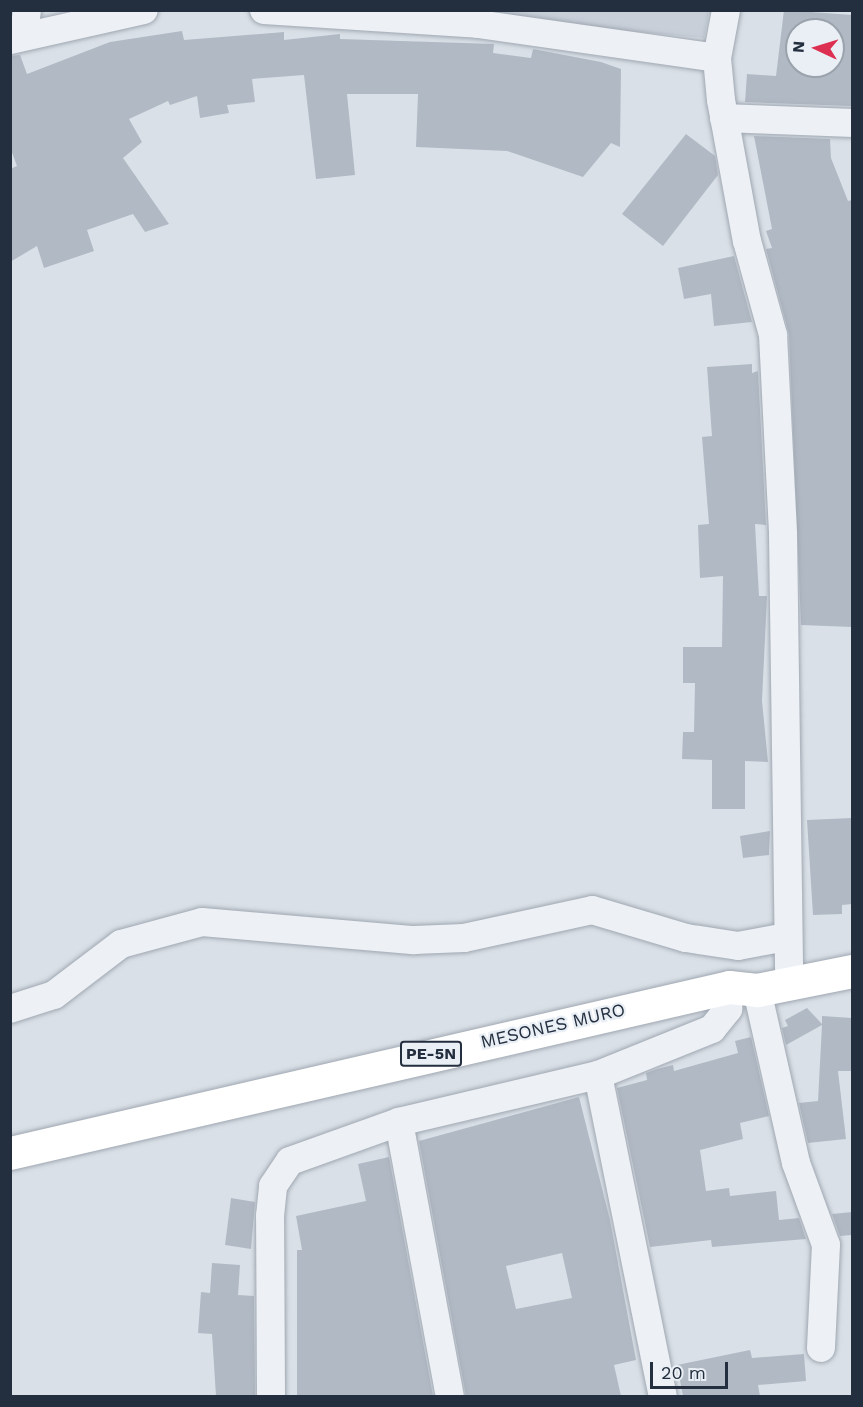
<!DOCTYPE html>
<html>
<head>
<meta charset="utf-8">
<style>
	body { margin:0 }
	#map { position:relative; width:863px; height:1407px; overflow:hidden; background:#dae0e7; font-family:"Work Sans",sans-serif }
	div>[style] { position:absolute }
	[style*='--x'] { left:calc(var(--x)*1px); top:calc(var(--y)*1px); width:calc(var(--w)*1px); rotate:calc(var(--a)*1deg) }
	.built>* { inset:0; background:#c8cfd9 }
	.building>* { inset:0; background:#b1b9c4 }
	.roads { filter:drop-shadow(0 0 2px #9fa7b1) drop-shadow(0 0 2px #9fa7b1) }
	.minor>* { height:28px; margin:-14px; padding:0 14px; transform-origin:14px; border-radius:14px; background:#edf0f5 }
	.highway>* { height:33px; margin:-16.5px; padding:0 16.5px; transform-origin:16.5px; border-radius:16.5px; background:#fff }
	span { translate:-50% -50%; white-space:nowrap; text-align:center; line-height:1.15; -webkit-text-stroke:4.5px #e9eff5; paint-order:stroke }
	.shield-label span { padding:2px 4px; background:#e9eff5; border:2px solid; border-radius:4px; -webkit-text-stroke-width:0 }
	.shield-label { font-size:16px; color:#232e3e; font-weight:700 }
	.street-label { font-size:18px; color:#232e3e }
	.frame { position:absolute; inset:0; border:12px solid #232e3e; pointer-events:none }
	.north { position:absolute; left:785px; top:18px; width:60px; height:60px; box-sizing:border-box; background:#e9eff5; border:2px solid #9aa2ac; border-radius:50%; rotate:274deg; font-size:16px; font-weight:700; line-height:24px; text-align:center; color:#232e3e }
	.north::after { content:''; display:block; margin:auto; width:21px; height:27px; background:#dc2f51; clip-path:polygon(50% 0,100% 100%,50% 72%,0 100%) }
	.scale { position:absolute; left:650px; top:1362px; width:78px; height:27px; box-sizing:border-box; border:3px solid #232e3e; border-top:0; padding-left:8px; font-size:18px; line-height:21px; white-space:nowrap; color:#232e3e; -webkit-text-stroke:4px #e9eff5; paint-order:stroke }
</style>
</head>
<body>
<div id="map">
	<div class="built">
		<div style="clip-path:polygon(416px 11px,709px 11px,704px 38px)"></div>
	</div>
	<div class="building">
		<div style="clip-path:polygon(evenodd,784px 10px,852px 15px,852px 106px,745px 102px,747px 74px,776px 76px,784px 10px,797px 30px,833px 30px,833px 66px,797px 66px,797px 30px)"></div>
		<div style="clip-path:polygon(182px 31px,184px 40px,284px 32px,284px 40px,340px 34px,340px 39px,494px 44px,493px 53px,531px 58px,533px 49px,601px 62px,621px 69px,620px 147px,611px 143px,583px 177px,507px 151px,416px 147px,418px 94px,347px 94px,355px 175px,316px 179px,304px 75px,252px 79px,255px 102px,227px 105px,229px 113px,200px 118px,197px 96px,170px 105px,168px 101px,129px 119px,142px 142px,123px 158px,169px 224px,145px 232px,133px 214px,87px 230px,94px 251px,44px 268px,37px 246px,10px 262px,10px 169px,17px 166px,10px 147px,10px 56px,20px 55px,27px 74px,110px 42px)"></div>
		<div style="clip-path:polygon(686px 134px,715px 156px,718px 175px,663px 246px,622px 214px)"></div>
		<div style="clip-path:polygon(754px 136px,830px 139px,831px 158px,848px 201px,852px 200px,852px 627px,801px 625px,789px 334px,766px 249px,772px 248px,766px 231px,772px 229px)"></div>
		<div style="clip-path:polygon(734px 256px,752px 322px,714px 326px,711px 294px,684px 299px,678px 268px)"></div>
		<div style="clip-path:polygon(752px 364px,752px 373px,758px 371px,766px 525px,755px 524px,759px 596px,767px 596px,762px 701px,768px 762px,745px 761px,745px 809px,712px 809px,712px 760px,682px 759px,683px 732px,694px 732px,695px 683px,683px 683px,683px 647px,722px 647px,723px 576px,700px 578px,698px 525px,709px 524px,702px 437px,712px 436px,707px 367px)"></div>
		<div style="clip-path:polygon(852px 818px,852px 904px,842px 905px,842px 914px,813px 915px,807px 820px)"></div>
		<div style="clip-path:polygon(770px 831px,769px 855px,743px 858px,740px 836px)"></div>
		<div style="clip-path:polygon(807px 1008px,822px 1024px,822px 1016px,852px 1018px,852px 1071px,838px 1071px,846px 1139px,808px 1143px,799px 1103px,818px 1101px,822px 1025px,786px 1045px,782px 1028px,788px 1026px,785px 1020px)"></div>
		<div style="clip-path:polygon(751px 1037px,769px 1116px,740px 1123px,743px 1139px,700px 1150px,706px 1191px,729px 1188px,730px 1196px,776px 1191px,779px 1220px,799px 1218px,806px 1239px,712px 1247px,711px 1240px,650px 1247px,617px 1088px,647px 1080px,646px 1073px,657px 1069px,673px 1065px,674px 1071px,738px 1053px,735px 1041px)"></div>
		<div style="clip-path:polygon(evenodd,579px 1097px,610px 1220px,636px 1360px,614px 1365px,621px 1396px,466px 1396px,419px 1141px,579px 1097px,562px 1253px,572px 1298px,516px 1309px,506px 1266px,562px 1253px)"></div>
		<div style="clip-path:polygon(389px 1157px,433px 1396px,297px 1396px,297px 1250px,302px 1250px,296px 1216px,366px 1201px,358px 1164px)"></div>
		<div style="clip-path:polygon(231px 1198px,255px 1202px,251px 1249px,225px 1245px)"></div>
		<div style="clip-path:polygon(852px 1212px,852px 1235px,840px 1236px,832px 1214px)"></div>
		<div style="clip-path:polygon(212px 1263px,240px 1265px,238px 1295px,254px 1296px,255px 1396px,216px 1396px,212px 1334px,198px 1333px,201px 1292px,210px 1293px)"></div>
		<div style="clip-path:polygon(750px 1350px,752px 1358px,804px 1354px,806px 1381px,758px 1385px,760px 1396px,683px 1396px,677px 1365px)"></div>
	</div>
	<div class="roads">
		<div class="minor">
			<div style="--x:264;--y:10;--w:214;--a:3.7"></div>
			<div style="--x:478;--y:24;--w:241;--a:8.1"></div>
			<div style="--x:726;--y:10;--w:49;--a:100.6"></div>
			<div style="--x:717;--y:58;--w:42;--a:84.6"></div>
			<div style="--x:721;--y:100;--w:143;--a:79.6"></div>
			<div style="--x:747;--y:241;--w:98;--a:74.5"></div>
			<div style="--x:773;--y:335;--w:199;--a:87.1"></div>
			<div style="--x:783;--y:534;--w:450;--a:89.2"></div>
			<div style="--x:24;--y:34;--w:24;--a:-83"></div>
			<div style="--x:10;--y:40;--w:137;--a:-12.6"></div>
			<div style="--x:724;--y:118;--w:128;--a:2.2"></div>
			<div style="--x:757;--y:990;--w:177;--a:77.3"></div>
			<div style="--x:796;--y:1163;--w:87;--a:69.9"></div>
			<div style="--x:826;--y:1245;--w:103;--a:92.8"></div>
			<div style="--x:10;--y:1009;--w:46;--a:-17.7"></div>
			<div style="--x:54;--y:995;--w:84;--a:-37.3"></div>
			<div style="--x:121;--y:944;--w:84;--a:-15.2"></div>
			<div style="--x:202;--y:922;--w:213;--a:4.9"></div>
			<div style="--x:414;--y:940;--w:50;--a:-2.3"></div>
			<div style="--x:464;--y:938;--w:131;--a:-12.3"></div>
			<div style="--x:592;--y:910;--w:98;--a:16.6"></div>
			<div style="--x:686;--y:938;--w:53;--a:8.7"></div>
			<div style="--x:738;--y:946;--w:49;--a:-10.6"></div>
			<div style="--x:598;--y:1075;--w:328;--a:78.6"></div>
			<div style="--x:399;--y:1122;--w:279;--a:79.5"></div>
			<div style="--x:271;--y:1396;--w:180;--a:-90.3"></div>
			<div style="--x:270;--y:1216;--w:30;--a:-84"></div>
			<div style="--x:273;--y:1186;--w:30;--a:-56"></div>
			<div style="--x:290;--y:1161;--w:116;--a:-19.7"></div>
			<div style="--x:399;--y:1122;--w:204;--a:-13.3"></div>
			<div style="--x:598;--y:1075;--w:123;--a:-22"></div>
			<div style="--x:712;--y:1029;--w:26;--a:-51"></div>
			<div style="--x:728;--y:1009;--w:22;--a:-87"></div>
		</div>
		<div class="highway">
			<div style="--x:10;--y:1153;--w:738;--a:-13"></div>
			<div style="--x:729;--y:987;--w:28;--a:6"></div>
			<div style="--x:757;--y:990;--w:97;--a:-11.3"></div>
		</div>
	</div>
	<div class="shield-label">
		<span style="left:431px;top:1054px">PE-5N</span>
	</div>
	<div class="street-label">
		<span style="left:553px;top:1026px;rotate:-13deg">MESONES MURO</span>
	</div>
	<div class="frame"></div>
	<div class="north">N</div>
	<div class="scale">20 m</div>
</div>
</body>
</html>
